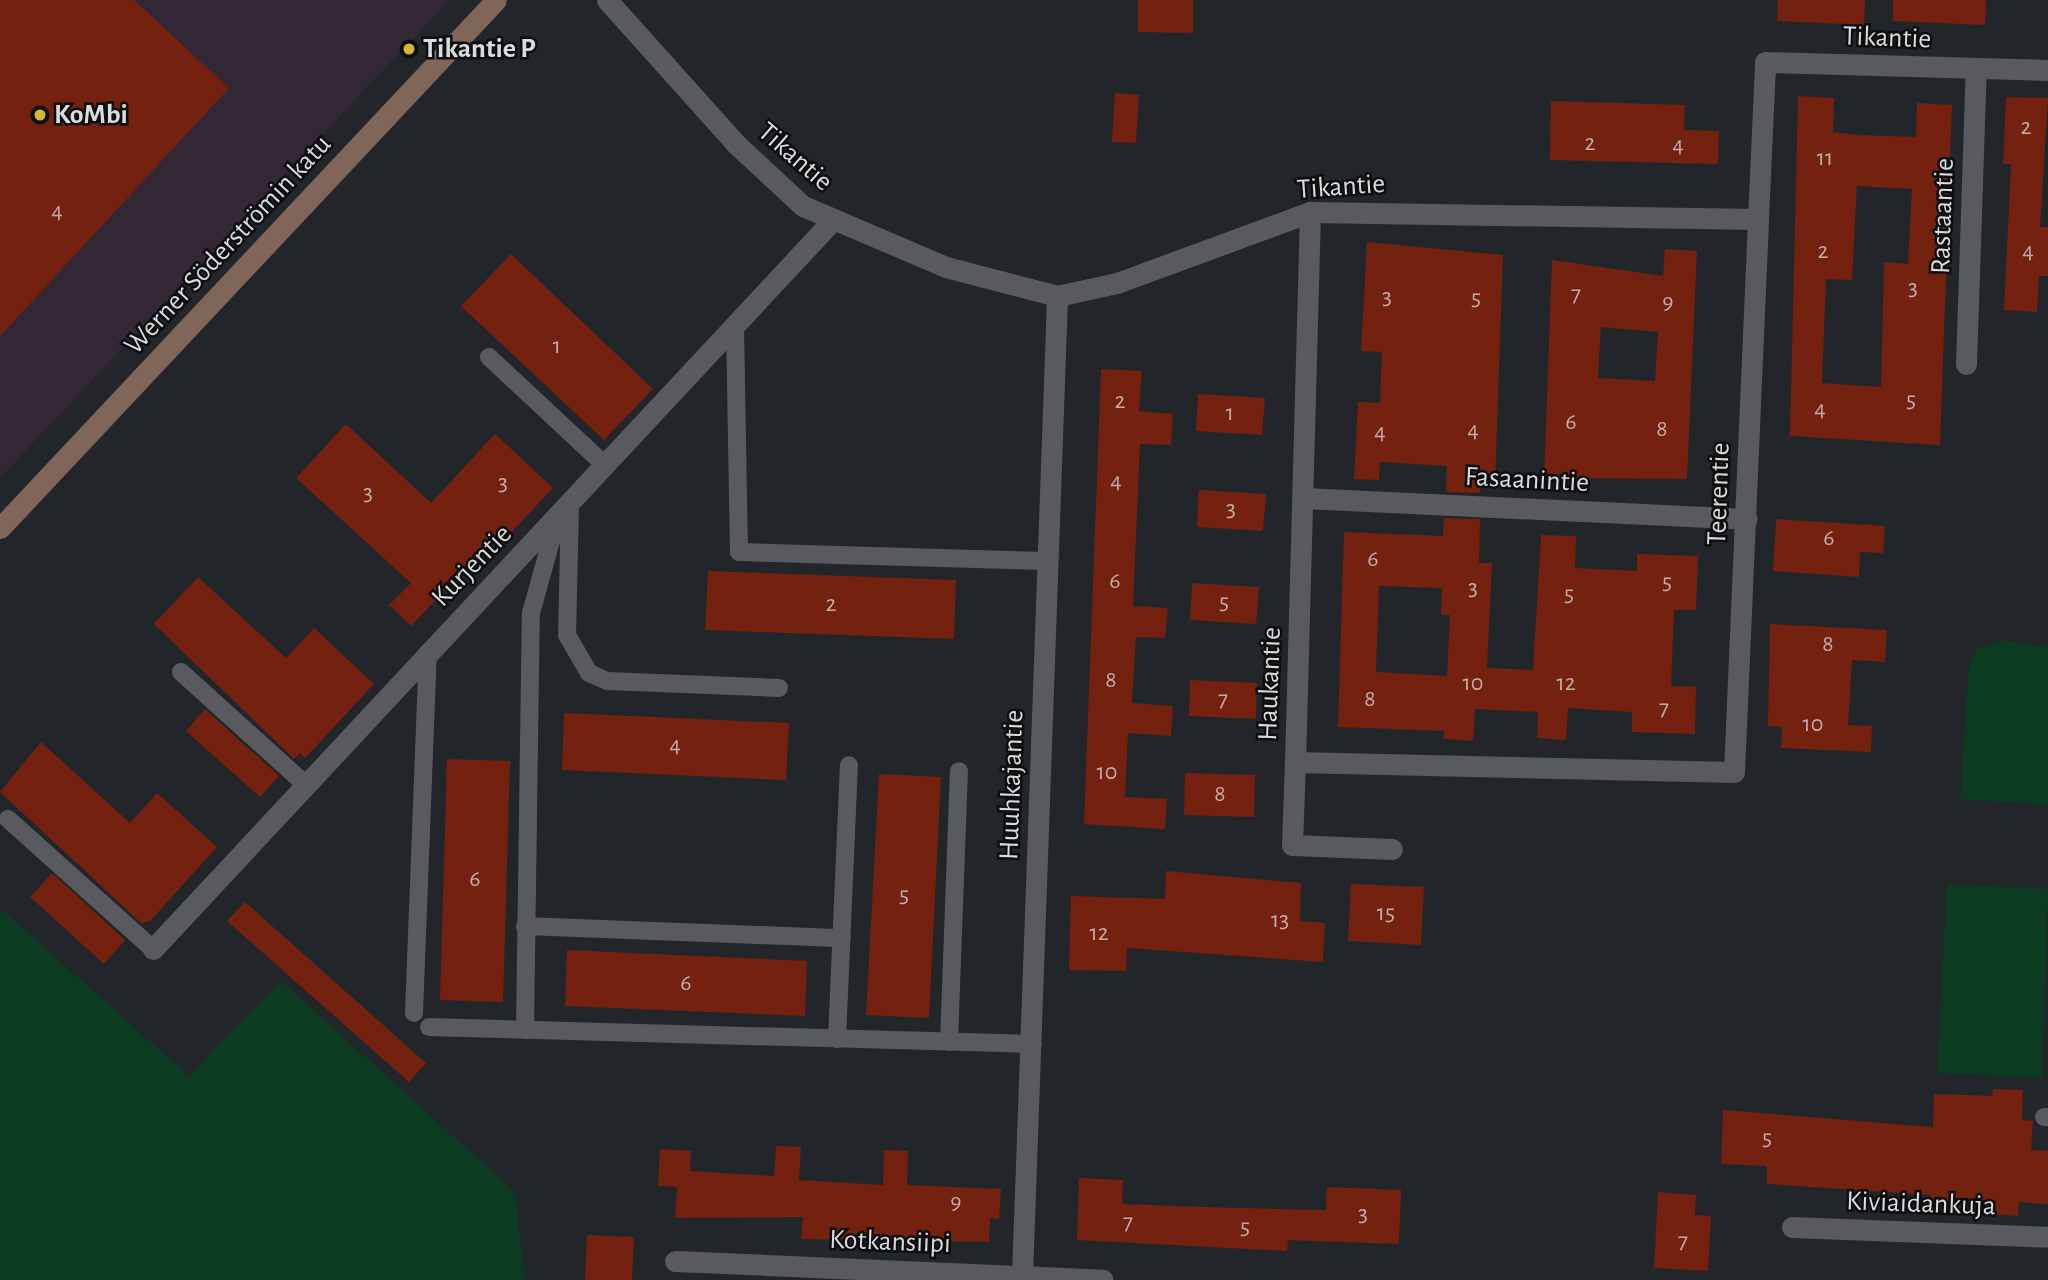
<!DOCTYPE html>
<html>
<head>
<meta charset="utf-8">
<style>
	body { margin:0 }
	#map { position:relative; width:2048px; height:1280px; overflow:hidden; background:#222529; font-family:"Alegreya Sans",sans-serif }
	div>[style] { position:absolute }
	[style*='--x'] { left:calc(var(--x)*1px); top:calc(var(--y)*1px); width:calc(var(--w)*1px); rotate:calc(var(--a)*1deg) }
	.industrial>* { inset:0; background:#332735 }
	.green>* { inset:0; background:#0b3b21 }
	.building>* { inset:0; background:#752110 }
	.lane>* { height:18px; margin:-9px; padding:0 9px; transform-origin:9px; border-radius:9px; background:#585a5f }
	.street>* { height:21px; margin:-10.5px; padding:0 10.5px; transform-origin:10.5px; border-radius:10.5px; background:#585a5f }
	.secondary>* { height:21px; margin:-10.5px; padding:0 10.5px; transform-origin:10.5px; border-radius:10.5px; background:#7f6658 }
	.dots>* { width:19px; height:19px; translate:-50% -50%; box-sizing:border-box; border:4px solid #0d0e10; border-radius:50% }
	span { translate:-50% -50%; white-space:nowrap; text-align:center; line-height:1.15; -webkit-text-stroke:5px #0d0e10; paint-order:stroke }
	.number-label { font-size:24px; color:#c0acaa }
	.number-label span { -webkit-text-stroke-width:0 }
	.street-label { font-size:28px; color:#d9dbdd }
	.poi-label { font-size:28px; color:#d9dbdd; font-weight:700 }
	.left { translate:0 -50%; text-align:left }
</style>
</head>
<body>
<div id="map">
	<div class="industrial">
		<div style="clip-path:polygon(0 0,449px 0,0 478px)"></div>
	</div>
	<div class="green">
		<div style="clip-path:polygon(1999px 640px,2048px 647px,2048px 805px,1960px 799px,1969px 665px,1977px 649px)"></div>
		<div style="clip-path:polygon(1947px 884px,2048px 889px,2042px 1078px,1937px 1073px)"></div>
		<div style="clip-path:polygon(0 908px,189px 1076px,281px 981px,515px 1192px,525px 1280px,0 1280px)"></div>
	</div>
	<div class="building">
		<div style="clip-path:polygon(0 0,134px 0,229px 88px,0 336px)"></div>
		<div style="clip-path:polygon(1138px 0,1193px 0,1193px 33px,1138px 32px)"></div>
		<div style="clip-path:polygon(1778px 0,1865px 0,1864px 25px,1777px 21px)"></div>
		<div style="clip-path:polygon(1893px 0,1986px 0,1985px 25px,1893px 21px)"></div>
		<div style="clip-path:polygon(1115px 93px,1139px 95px,1136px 143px,1112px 142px)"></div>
		<div style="clip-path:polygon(evenodd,1798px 96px,1834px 98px,1833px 132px,1857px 135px,1916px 137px,1917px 103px,1952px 105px,1940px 445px,1790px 436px,1798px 96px,1857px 186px,1912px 189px,1908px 264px,1884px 262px,1881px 387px,1822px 383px,1826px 279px,1852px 280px,1857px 186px)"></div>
		<div style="clip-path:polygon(2006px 97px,2048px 98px,2040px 227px,2048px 227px,2048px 276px,2039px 276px,2037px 312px,2004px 310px,2011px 164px,2003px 164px)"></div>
		<div style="clip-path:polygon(1551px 101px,1685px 105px,1684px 130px,1719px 131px,1718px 164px,1550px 160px)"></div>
		<div style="clip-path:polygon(1367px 242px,1503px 255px,1495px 483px,1481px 483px,1480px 493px,1446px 492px,1447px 466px,1380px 462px,1379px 480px,1354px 479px,1358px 402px,1380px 403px,1382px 352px,1361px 351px)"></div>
		<div style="clip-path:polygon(evenodd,1665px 249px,1697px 251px,1687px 479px,1544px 478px,1552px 260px,1663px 276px,1665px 249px,1601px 327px,1658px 332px,1655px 381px,1598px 378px,1601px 327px)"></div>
		<div style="clip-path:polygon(511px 254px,653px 389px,604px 440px,461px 306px)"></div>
		<div style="clip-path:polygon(1101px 369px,1142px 371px,1139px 411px,1173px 414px,1171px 445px,1140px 444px,1133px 606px,1168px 608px,1165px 638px,1136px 637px,1132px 703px,1173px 706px,1171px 736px,1128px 733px,1125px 797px,1167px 799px,1165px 829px,1084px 824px)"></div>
		<div style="clip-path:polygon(1198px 394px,1265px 398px,1262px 435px,1196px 431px)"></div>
		<div style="clip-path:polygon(346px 424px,431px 503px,495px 434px,553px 488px,511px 533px,504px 527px,411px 626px,389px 605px,411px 583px,296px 478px)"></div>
		<div style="clip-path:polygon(1199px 490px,1266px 494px,1263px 531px,1197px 527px)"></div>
		<div style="clip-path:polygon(evenodd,1444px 518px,1480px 519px,1479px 563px,1492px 563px,1487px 668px,1533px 670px,1541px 535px,1576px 536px,1575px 568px,1637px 571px,1637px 554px,1698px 556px,1696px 610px,1674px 610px,1671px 686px,1696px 687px,1695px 734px,1632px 732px,1632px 712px,1568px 708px,1566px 740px,1537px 738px,1538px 712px,1475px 709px,1473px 741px,1443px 739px,1444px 731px,1338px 727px,1344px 532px,1443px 536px,1444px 518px,1379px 586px,1442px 588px,1441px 615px,1450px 615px,1447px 676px,1376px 672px,1379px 586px)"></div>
		<div style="clip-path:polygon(1776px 519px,1885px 526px,1883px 553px,1860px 552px,1859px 577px,1773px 571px)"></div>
		<div style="clip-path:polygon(708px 571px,956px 580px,954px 639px,705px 630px)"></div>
		<div style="clip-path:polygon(198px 577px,286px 658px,314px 628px,374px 684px,305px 758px,300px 753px,294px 759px,154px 624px)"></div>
		<div style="clip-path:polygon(1192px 583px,1259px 587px,1256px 624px,1190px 620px)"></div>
		<div style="clip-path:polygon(1770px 624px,1887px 630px,1885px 662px,1852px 660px,1848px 725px,1872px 726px,1871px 752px,1781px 748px,1782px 727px,1768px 726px)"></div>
		<div style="clip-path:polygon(1190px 680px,1257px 683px,1256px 719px,1189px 716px)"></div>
		<div style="clip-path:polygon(205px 709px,279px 776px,260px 797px,186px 731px)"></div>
		<div style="clip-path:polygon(564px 713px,789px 723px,786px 780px,562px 770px)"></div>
		<div style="clip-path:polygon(41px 742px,130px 823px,157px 793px,217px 847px,150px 921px,141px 923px,0 792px)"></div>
		<div style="clip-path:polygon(447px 759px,510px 761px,503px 1002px,440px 1000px)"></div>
		<div style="clip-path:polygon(1185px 773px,1255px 775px,1254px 817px,1184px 815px)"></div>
		<div style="clip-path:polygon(879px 774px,941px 777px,929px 1018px,866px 1015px)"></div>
		<div style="clip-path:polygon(1166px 871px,1301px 883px,1300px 921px,1325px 923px,1323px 962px,1127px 948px,1126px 971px,1069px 970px,1071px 896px,1165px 899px)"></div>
		<div style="clip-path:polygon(52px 873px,125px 940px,104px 964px,30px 897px)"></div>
		<div style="clip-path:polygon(1351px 884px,1424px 887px,1421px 945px,1348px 941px)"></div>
		<div style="clip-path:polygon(245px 902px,426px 1063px,409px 1082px,227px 921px)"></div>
		<div style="clip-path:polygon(567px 950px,807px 961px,805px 1016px,565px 1006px)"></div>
		<div style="clip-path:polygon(1993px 1089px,2023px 1090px,2022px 1120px,2033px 1121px,2031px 1150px,2048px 1151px,2048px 1204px,2019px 1202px,2018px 1216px,1931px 1210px,1931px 1195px,1767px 1184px,1767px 1166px,1721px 1164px,1723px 1110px,1933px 1127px,1934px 1094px,1992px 1096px)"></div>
		<div style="clip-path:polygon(776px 1146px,801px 1147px,799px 1180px,883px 1185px,884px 1150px,908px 1151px,907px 1185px,1001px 1189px,999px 1219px,990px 1218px,989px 1242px,801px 1239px,803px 1217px,675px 1218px,677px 1187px,658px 1186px,660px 1149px,691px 1151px,690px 1171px,774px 1176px)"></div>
		<div style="clip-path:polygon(1079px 1178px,1123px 1180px,1122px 1204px,1203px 1207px,1326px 1210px,1327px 1187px,1401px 1190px,1399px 1244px,1288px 1240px,1287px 1251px,1077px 1240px)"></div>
		<div style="clip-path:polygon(1658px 1192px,1696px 1195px,1695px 1215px,1711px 1216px,1708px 1271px,1654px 1268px)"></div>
		<div style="clip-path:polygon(587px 1235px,634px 1237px,632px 1280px,585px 1280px)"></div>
	</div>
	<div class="lane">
		<div style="--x:735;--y:325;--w:227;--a:89"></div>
		<div style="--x:739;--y:552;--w:307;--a:1.7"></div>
		<div style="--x:489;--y:357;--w:160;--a:43"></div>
		<div style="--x:570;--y:505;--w:130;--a:91.3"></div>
		<div style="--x:567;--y:635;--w:44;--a:59.9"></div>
		<div style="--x:589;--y:673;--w:20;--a:24"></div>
		<div style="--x:607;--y:681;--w:172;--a:2.3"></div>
		<div style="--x:181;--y:672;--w:167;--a:42.1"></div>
		<div style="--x:8;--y:819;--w:195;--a:41.9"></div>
		<div style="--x:525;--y:926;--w:317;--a:2.2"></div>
		<div style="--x:414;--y:1013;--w:361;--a:-87.8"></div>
		<div style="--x:429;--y:1027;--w:604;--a:1.61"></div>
		<div style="--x:525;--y:1030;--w:417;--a:-89.2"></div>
		<div style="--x:531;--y:613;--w:98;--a:-74.5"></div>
		<div style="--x:837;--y:1039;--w:274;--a:-87.5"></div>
		<div style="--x:949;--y:1042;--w:271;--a:-87.9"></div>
		<div style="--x:2044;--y:1117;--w:4;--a:0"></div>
	</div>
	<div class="street">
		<div style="--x:607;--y:0;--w:193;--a:48.1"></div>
		<div style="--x:736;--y:144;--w:91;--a:42.8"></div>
		<div style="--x:803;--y:206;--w:155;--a:23.1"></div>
		<div style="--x:946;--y:267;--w:115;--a:14.6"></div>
		<div style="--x:1057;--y:296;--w:61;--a:-12.2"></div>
		<div style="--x:1117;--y:283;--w:206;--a:-20.2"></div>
		<div style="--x:1310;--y:212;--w:448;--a:0.9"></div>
		<div style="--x:1758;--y:219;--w:157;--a:-87.4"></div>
		<div style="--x:1765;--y:62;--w:283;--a:1.6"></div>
		<div style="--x:1310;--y:212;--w:550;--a:91.56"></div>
		<div style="--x:1295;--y:762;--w:439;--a:1.3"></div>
		<div style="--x:1734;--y:772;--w:554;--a:-87.51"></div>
		<div style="--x:1966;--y:364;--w:294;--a:-88.1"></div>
		<div style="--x:1304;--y:498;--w:443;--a:2.7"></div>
		<div style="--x:1295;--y:762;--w:83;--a:92.1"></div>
		<div style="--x:1292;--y:845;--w:100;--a:2.3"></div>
		<div style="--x:153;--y:949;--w:994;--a:-47"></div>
		<div style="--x:1792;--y:1227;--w:256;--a:2.2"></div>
		<div style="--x:675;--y:1261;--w:428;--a:2.5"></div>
		<div style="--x:1022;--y:1276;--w:981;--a:-87.95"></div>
	</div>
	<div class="secondary">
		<div style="--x:0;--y:528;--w:724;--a:-46.79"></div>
	</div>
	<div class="dots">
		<div style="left:409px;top:49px;background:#d5b535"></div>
		<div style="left:40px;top:115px;background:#d5b535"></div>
	</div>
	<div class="number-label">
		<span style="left:2026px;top:128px">2</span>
		<span style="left:1590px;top:144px">2</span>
		<span style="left:1678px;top:146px">4</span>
		<span style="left:1825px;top:159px">11</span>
		<span style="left:57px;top:212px">4</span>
		<span style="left:1823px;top:252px">2</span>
		<span style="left:2028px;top:252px">4</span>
		<span style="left:1913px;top:289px">3</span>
		<span style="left:1576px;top:295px">7</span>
		<span style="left:1387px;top:298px">3</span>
		<span style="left:1476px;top:299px">5</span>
		<span style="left:1668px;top:303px">9</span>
		<span style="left:557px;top:347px">1</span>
		<span style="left:1911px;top:401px">5</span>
		<span style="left:1120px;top:402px">2</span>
		<span style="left:1820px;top:410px">4</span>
		<span style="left:1230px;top:414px">1</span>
		<span style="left:1571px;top:423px">6</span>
		<span style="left:1662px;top:430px">8</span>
		<span style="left:1473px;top:431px">4</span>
		<span style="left:1380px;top:433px">4</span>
		<span style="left:1116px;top:482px">4</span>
		<span style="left:503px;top:484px">3</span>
		<span style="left:368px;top:494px">3</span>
		<span style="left:1231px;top:510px">3</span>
		<span style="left:1829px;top:539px">6</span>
		<span style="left:1373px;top:560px">6</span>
		<span style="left:1115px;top:582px">6</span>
		<span style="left:1667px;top:583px">5</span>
		<span style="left:1473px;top:589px">3</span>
		<span style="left:1569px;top:595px">5</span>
		<span style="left:1224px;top:603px">5</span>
		<span style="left:831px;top:605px">2</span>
		<span style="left:1828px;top:645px">8</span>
		<span style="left:1111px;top:681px">8</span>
		<span style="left:1473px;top:684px">10</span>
		<span style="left:1566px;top:684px">12</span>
		<span style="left:1223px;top:700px">7</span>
		<span style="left:1370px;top:700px">8</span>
		<span style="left:1664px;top:709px">7</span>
		<span style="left:1813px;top:725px">10</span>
		<span style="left:675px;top:746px">4</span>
		<span style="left:1107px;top:773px">10</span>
		<span style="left:1220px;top:795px">8</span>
		<span style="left:475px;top:880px">6</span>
		<span style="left:904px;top:896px">5</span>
		<span style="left:1386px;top:914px">15</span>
		<span style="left:1280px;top:921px">13</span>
		<span style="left:1099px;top:934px">12</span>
		<span style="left:686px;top:984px">6</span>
		<span style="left:1767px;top:1139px">5</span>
		<span style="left:956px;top:1203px">9</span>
		<span style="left:1363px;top:1215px">3</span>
		<span style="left:1128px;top:1223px">7</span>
		<span style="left:1245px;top:1228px">5</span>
		<span style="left:1683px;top:1242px">7</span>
	</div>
	<div class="street-label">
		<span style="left:1887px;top:38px;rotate:2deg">Tikantie</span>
		<span style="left:795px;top:157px;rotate:41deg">Tikantie</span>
		<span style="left:1341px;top:187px;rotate:-4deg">Tikantie</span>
		<span style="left:1943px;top:216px;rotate:-88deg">Rastaantie</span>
		<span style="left:228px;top:245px;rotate:-47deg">Werner Söderströmin katu</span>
		<span style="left:1527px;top:480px;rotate:3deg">Fasaanintie</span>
		<span style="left:1719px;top:494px;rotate:-88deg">Teerentie</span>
		<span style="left:472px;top:566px;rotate:-46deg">Kurjentie</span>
		<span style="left:1270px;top:684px;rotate:-88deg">Haukantie</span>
		<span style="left:1012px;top:785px;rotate:-88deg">Huuhkajantie</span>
		<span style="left:1921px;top:1204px;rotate:2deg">Kiviaidankuja</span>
		<span style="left:890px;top:1242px;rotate:2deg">Kotkansiipi</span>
	</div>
	<div class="poi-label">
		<span class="left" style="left:423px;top:49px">Tikantie P</span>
		<span class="left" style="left:54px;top:115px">KoMbi</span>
	</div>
</div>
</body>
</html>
